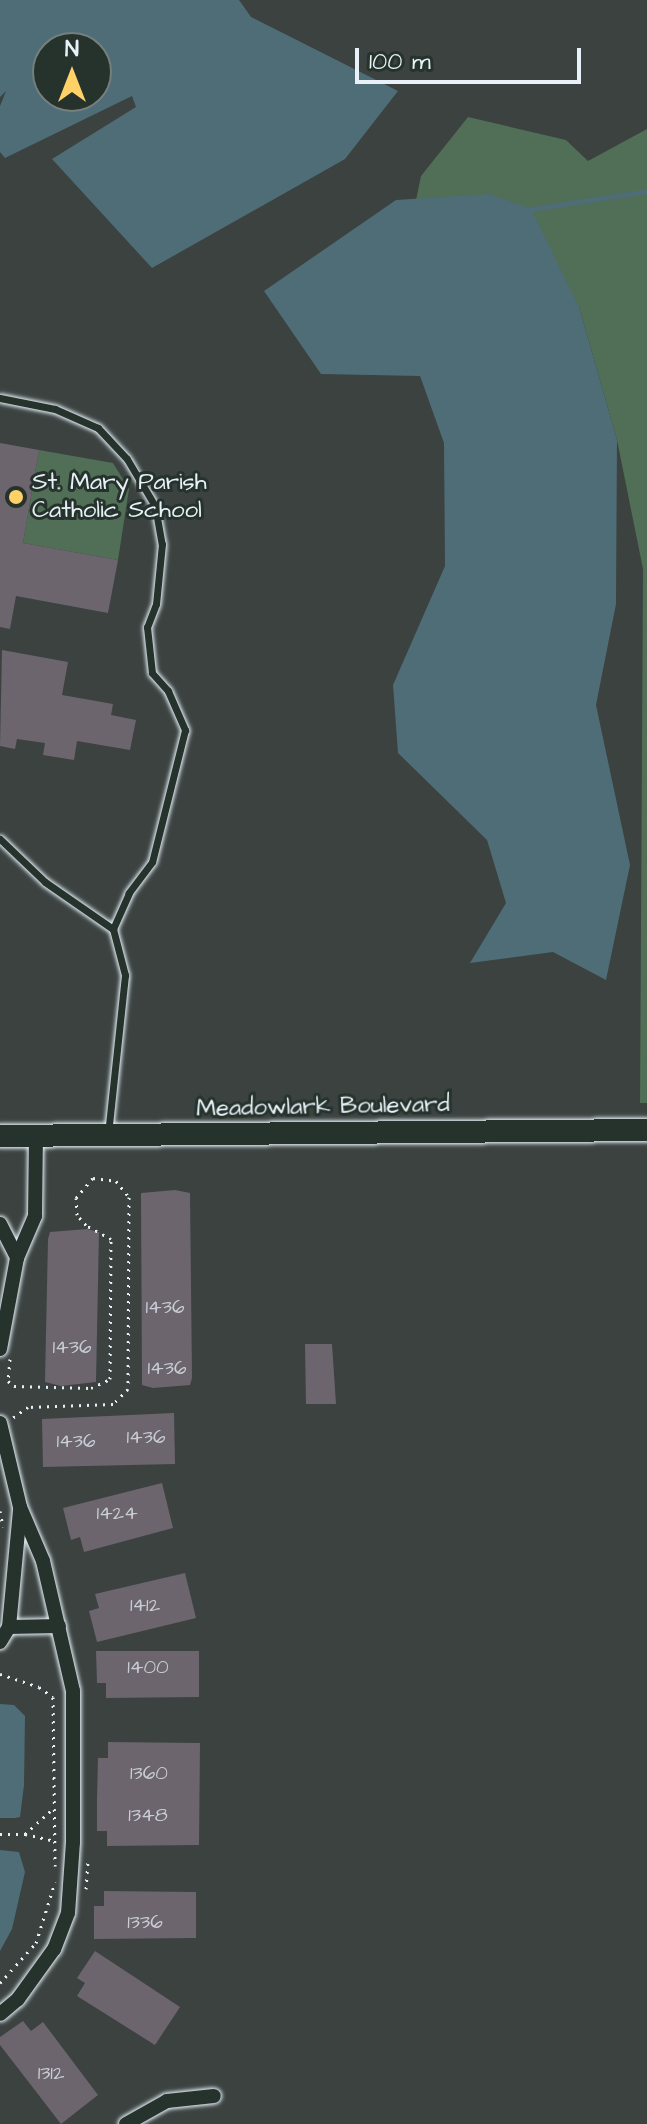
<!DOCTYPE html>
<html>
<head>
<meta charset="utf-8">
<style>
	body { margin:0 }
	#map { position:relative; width:647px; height:2124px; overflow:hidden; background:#3b4240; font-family:"Architects Daughter",sans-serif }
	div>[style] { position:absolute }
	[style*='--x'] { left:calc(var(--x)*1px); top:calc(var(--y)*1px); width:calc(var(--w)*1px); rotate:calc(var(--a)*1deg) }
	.green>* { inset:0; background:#516e56 }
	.water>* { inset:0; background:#4f6d76 }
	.stream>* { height:5px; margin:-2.5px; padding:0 2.5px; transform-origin:2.5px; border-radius:2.5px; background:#4f6d76 }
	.building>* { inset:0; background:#6c656e }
	.path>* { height:3px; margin-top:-1.5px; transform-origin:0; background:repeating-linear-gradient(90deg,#e8f1f8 0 2px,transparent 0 8px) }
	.roads { filter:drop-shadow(0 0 2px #e8f1f8) drop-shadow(0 0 2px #e8f1f8) }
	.lane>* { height:7px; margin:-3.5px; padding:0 3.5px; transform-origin:3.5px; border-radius:3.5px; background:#26332d }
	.street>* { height:14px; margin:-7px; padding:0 7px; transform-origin:7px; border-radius:7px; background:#26332d }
	.secondary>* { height:22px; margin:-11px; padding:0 11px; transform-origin:11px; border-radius:11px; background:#26332d }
	.dots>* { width:22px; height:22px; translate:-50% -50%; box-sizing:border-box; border:4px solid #26332d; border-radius:50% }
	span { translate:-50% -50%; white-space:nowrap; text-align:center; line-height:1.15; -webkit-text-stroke:6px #26332d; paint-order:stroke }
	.number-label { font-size:20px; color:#c9ced6 }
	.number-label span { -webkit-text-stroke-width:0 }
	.poi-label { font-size:24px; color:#e8f1f8 }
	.left { translate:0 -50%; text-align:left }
	.street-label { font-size:24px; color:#e8f1f8 }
	.north { position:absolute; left:32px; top:32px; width:80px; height:80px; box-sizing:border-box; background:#26332d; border:2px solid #747f7e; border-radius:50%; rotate:0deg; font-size:22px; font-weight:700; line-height:32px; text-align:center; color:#e8f1f8 }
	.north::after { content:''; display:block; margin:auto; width:28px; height:36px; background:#ffd166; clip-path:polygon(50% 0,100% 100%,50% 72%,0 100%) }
	.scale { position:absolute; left:355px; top:48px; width:226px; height:36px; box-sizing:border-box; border:4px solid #e8f1f8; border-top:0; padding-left:10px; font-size:24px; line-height:28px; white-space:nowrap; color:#e8f1f8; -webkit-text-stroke:6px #26332d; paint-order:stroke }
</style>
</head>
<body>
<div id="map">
	<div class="green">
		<div style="clip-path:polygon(468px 117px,566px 140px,588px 161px,647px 129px,647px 1103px,640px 1103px,643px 569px,617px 440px,579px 307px,416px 200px,421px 176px)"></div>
		<div style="clip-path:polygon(39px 450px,113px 463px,129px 489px,118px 560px,23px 543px)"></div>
	</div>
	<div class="water">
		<div style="clip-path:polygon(evenodd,0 0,239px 0,251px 17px,398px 91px,345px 159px,152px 268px,52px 159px,136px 107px,132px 96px,5px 158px,0 152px,0 106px,6px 91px,0 97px,0 0,48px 48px,96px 48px,96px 96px,48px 96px,48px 48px)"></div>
		<div style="clip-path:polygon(490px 194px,531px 209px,579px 307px,617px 440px,616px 604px,596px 705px,630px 865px,606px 980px,553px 952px,470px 963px,506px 903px,487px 840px,398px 753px,393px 685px,445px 566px,444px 443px,420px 376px,321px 374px,264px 291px,396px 200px)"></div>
		<div style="clip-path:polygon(0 1704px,14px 1705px,25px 1716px,24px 1785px,20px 1817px,15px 1818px,0 1818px)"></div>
		<div style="clip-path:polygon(0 1850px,19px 1852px,25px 1872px,12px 1929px,0 1951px)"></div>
	</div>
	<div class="stream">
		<div style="--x:531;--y:209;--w:117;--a:-8.8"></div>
	</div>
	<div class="building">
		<div style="clip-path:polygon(0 443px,39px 450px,23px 543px,118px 560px,108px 613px,16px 596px,10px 629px,0 627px)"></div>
		<div style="clip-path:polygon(2px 650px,68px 662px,62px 695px,113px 704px,111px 715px,136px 720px,130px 750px,77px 741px,74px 760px,43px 755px,45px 743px,17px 739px,15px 749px,0 746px)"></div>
		<div style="clip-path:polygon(175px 1190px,190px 1193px,192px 1378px,190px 1385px,153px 1388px,142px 1385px,141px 1193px)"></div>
		<div style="clip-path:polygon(87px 1229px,99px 1232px,96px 1382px,61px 1386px,45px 1382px,48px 1239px,50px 1232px)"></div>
		<div style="clip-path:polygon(305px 1344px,332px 1344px,336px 1404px,306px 1404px)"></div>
		<div style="clip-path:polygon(174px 1413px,175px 1464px,43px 1467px,42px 1419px)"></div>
		<div style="clip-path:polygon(162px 1483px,173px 1528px,84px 1552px,80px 1537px,71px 1540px,63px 1508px)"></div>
		<div style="clip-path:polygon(185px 1573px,196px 1618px,97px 1642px,89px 1611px,99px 1608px,95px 1594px)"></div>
		<div style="clip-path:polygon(96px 1651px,199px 1651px,199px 1697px,106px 1698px,106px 1683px,97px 1683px)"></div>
		<div style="clip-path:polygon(108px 1742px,200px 1743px,199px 1845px,107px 1846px,107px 1831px,97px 1831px,97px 1799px,98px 1758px,108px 1758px)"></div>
		<div style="clip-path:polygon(104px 1891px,196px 1892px,196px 1938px,94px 1939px,94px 1906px,104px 1906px)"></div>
		<div style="clip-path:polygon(95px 1951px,180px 2007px,155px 2045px,77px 1996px,85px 1983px,77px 1978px)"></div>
		<div style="clip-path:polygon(23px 2021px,31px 2031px,43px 2022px,98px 2095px,61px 2124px,0 2045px,0 2037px)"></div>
	</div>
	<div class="path">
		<div style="--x:10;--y:1359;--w:22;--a:95"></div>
		<div style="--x:8;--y:1381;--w:8;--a:40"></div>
		<div style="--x:14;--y:1386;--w:77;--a:1.5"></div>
		<div style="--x:91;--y:1388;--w:21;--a:-25"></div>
		<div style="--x:110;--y:1379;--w:140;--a:-89.6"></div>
		<div style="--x:111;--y:1239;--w:29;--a:-151"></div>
		<div style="--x:86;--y:1225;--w:13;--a:-132"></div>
		<div style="--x:77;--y:1215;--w:17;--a:-93"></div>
		<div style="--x:76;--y:1198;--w:26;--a:-50"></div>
		<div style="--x:93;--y:1178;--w:23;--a:7"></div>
		<div style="--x:116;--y:1181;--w:21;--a:51"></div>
		<div style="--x:129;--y:1197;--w:192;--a:90.3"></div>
		<div style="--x:128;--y:1389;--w:21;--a:135"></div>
		<div style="--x:113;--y:1404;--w:85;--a:178"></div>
		<div style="--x:28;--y:1407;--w:19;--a:145"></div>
		<div style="--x:0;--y:1511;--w:16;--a:79"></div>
		<div style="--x:0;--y:1674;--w:41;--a:18.4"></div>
		<div style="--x:39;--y:1687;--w:17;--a:36"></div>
		<div style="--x:53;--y:1697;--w:169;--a:89.3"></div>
		<div style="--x:0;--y:1834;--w:25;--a:0"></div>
		<div style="--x:25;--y:1834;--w:39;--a:-42"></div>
		<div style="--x:25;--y:1834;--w:31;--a:13"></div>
		<div style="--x:86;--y:1889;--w:28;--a:-86"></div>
		<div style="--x:0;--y:1983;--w:54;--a:-48"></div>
		<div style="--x:36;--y:1943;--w:64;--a:-72.7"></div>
	</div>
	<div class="roads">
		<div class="lane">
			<div style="--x:0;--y:398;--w:56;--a:11.3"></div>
			<div style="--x:55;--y:409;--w:47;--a:23.8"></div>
			<div style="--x:98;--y:428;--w:42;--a:46.9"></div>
			<div style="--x:127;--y:459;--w:55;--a:59.2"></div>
			<div style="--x:155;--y:506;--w:39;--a:80"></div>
			<div style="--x:162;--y:544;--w:60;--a:95.7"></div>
			<div style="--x:156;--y:604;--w:25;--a:111"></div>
			<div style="--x:147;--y:627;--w:46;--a:83.8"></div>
			<div style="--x:152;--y:673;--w:24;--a:48"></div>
			<div style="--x:168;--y:691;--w:43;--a:66.4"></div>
			<div style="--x:185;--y:730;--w:136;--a:104"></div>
			<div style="--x:152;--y:862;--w:39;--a:127"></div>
			<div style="--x:129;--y:893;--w:39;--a:114"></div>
			<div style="--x:0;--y:839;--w:62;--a:43.7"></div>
			<div style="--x:45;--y:882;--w:83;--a:34.7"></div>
			<div style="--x:113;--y:929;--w:48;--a:75.4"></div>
			<div style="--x:125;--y:975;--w:159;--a:96.1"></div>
		</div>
		<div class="street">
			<div style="--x:0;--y:1224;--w:38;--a:63"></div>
			<div style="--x:0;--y:1349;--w:93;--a:-79.4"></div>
			<div style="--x:17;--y:1258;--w:46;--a:-66.8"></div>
			<div style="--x:35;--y:1216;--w:80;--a:-89.3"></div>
			<div style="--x:0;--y:1423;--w:86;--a:76.6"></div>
			<div style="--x:20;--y:1507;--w:59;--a:66.9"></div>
			<div style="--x:43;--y:1561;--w:133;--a:77"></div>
			<div style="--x:73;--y:1691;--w:151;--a:90"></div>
			<div style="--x:73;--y:1842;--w:71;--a:94"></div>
			<div style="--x:68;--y:1913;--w:39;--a:111"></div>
			<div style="--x:54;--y:1949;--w:62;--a:125.8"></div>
			<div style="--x:18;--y:1999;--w:23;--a:140"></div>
			<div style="--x:9;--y:1627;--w:50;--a:-1.1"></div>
			<div style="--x:0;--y:1642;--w:17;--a:-59"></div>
			<div style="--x:9;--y:1627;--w:117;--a:-84.6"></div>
			<div style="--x:126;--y:2124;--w:47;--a:-29.3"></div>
			<div style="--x:167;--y:2101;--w:47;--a:-6.1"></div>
		</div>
		<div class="secondary">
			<div style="--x:0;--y:1136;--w:647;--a:-0.53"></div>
		</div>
	</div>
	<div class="dots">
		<div style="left:16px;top:497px;background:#ffd166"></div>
	</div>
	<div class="number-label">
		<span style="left:165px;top:1307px">1436</span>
		<span style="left:72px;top:1347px">1436</span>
		<span style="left:167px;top:1368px">1436</span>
		<span style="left:146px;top:1437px">1436</span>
		<span style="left:76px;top:1441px">1436</span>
		<span style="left:117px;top:1513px">1424</span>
		<span style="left:145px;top:1605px">1412</span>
		<span style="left:148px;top:1667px">1400</span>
		<span style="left:149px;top:1773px">1360</span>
		<span style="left:148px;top:1815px">1348</span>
		<span style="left:145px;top:1922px">1336</span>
		<span style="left:51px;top:2073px">1312</span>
	</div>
	<div class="poi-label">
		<span class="left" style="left:32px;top:497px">St. Mary Parish<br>Catholic School</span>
	</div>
	<div class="street-label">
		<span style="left:323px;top:1107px;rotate:-1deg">Meadowlark Boulevard</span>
	</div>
	<div class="north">N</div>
	<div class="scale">100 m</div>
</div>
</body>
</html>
